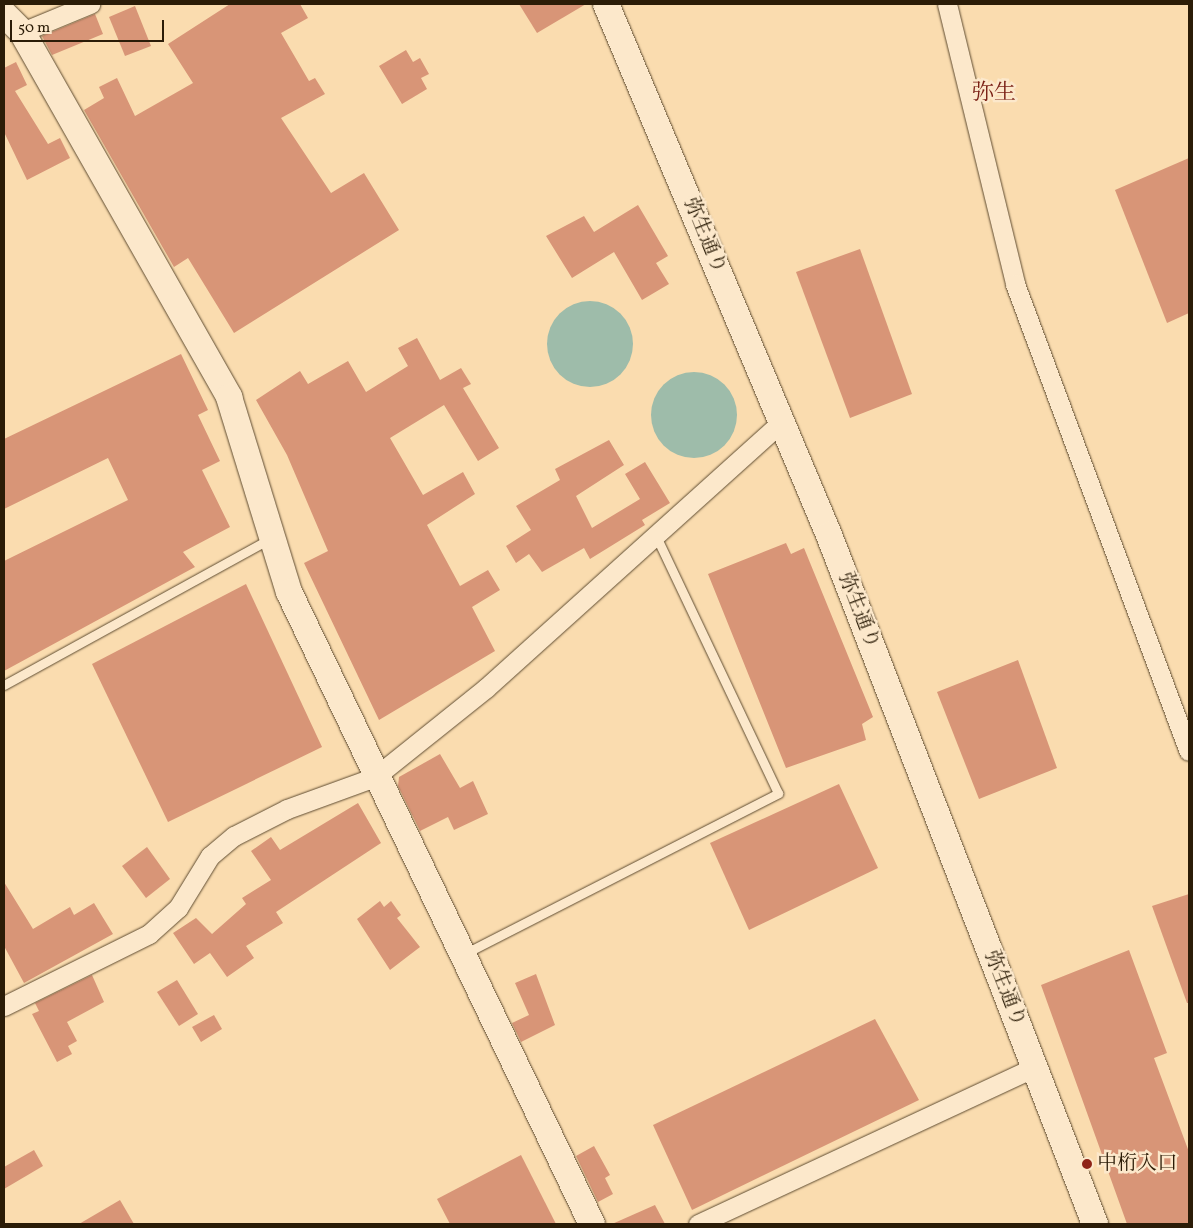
<!DOCTYPE html>
<html>
<head>
<meta charset="utf-8">
<style>
	body { margin:0 }
	#map { position:relative; width:1193px; height:1228px; overflow:hidden; background:#fadcaf; font-family:Vollkorn,"Noto Serif JP",serif }
	div>[style] { position:absolute }
	[style*='--x'] { left:calc(var(--x)*1px); top:calc(var(--y)*1px); width:calc(var(--w)*1px); rotate:calc(var(--a)*1deg) }
	.water>* { inset:0; background:#9ebcaa }
	.round { border-radius:50% }
	.building>* { inset:0; background:#d89577 }
	.roads { filter:drop-shadow(0 0 1px #5f4c31) drop-shadow(0 0 1px #5f4c31) }
	.lane>* { height:9px; margin:-4.5px; padding:0 4.5px; transform-origin:4.5px; border-radius:4.5px; background:#fce8cb }
	.street>* { height:19px; margin:-9.5px; padding:0 9.5px; transform-origin:9.5px; border-radius:9.5px; background:#fce8cb }
	.secondary>* { height:26px; margin:-13px; padding:0 13px; transform-origin:13px; border-radius:13px; background:#fce8cb }
	.dots>* { width:14px; height:14px; translate:-50% -50%; box-sizing:border-box; border:2px solid #fce8cb; border-radius:50% }
	span { translate:-50% -50%; white-space:nowrap; text-align:center; line-height:1.15; -webkit-text-stroke:5px #fce8cb; paint-order:stroke }
	.street-label { font-size:20px; color:#2b1c07 }
	.poi-label { font-size:20px; color:#2b1c07 }
	.left { translate:0 -50%; text-align:left }
	.quarter-label { font-size:22px; color:#7a1f14 }
	.frame { position:absolute; inset:0; border:5px solid #2b1c07; pointer-events:none }
	.scale { position:absolute; left:10px; top:20px; width:154px; height:22px; box-sizing:border-box; border:2px solid #2b1c07; border-top:0; padding-left:6px; font-size:15px; line-height:18px; white-space:nowrap; color:#2b1c07; -webkit-text-stroke:4px #fce8cb; paint-order:stroke }
</style>
</head>
<body>
<div id="map">
	<div class="water">
		<div class="round" style="left:547px;top:301px;width:86px;height:86px"></div>
		<div class="round" style="left:651px;top:372px;width:86px;height:86px"></div>
	</div>
	<div class="building">
		<div style="clip-path:polygon(230px 4px,300px 4px,308px 18px,281px 33px,309px 81px,315px 78px,325px 94px,281px 118px,331px 193px,364px 173px,399px 230px,234px 333px,188px 258px,174px 267px,84px 110px,104px 98px,99px 87px,117px 78px,135px 116px,193px 83px,168px 44px)"></div>
		<div style="clip-path:polygon(519px 4px,586px 4px,537px 33px)"></div>
		<div style="clip-path:polygon(135px 6px,151px 46px,125px 56px,109px 17px)"></div>
		<div style="clip-path:polygon(95px 14px,103px 34px,52px 55px,42px 36px)"></div>
		<div style="clip-path:polygon(406px 50px,413px 62px,420px 58px,429px 74px,421px 78px,427px 89px,402px 104px,379px 66px)"></div>
		<div style="clip-path:polygon(16px 62px,27px 85px,15px 91px,48px 144px,60px 138px,70px 158px,27px 180px,4px 132px,4px 68px)"></div>
		<div style="clip-path:polygon(1189px 158px,1189px 313px,1167px 323px,1115px 190px)"></div>
		<div style="clip-path:polygon(638px 205px,668px 256px,656px 263px,669px 284px,642px 300px,614px 252px,572px 278px,546px 236px,584px 216px,594px 232px)"></div>
		<div style="clip-path:polygon(860px 249px,912px 394px,850px 418px,796px 272px)"></div>
		<div style="clip-path:polygon(417px 338px,440px 380px,461px 368px,471px 384px,463px 388px,499px 448px,478px 461px,444px 405px,390px 438px,423px 495px,463px 472px,475px 494px,427px 525px,460px 586px,488px 570px,500px 590px,472px 607px,495px 651px,379px 720px,304px 563px,328px 551px,287px 455px,256px 400px,300px 371px,308px 384px,348px 361px,366px 392px,408px 366px,398px 348px)"></div>
		<div style="clip-path:polygon(181px 354px,208px 410px,198px 415px,220px 461px,202px 470px,230px 527px,183px 552px,195px 567px,4px 671px,4px 561px,128px 500px,108px 458px,4px 509px,4px 439px)"></div>
		<div style="clip-path:polygon(609px 440px,624px 465px,576px 496px,592px 528px,640px 499px,625px 474px,645px 462px,670px 503px,642px 520px,645px 525px,590px 559px,584px 548px,542px 572px,529px 554px,516px 563px,506px 546px,531px 530px,516px 506px,560px 480px,555px 469px)"></div>
		<div style="clip-path:polygon(786px 543px,791px 554px,804px 548px,873px 717px,862px 724px,866px 740px,786px 768px,708px 574px)"></div>
		<div style="clip-path:polygon(246px 584px,322px 747px,168px 822px,92px 664px)"></div>
		<div style="clip-path:polygon(1018px 660px,1057px 768px,979px 799px,937px 692px)"></div>
		<div style="clip-path:polygon(440px 754px,460px 788px,473px 781px,488px 814px,454px 830px,448px 817px,420px 831px,398px 786px,399px 777px)"></div>
		<div style="clip-path:polygon(839px 784px,878px 868px,749px 930px,710px 843px)"></div>
		<div style="clip-path:polygon(358px 803px,381px 843px,276px 912px,283px 923px,246px 946px,254px 958px,227px 977px,210px 953px,194px 964px,173px 933px,196px 918px,212px 934px,246px 904px,242px 898px,271px 880px,251px 851px,271px 837px,280px 850px)"></div>
		<div style="clip-path:polygon(147px 847px,170px 879px,146px 898px,122px 866px)"></div>
		<div style="clip-path:polygon(4px 882px,33px 929px,70px 907px,74px 915px,94px 903px,113px 934px,24px 983px,4px 946px)"></div>
		<div style="clip-path:polygon(1189px 894px,1189px 1003px,1187px 1003px,1152px 906px)"></div>
		<div style="clip-path:polygon(380px 901px,384px 907px,391px 901px,401px 915px,397px 918px,420px 947px,390px 970px,357px 919px)"></div>
		<div style="clip-path:polygon(1129px 950px,1167px 1053px,1154px 1058px,1189px 1152px,1189px 1224px,1127px 1224px,1041px 985px)"></div>
		<div style="clip-path:polygon(536px 974px,555px 1025px,521px 1042px,512px 1023px,529px 1015px,515px 983px)"></div>
		<div style="clip-path:polygon(92px 975px,104px 1002px,67px 1022px,77px 1041px,68px 1046px,72px 1054px,57px 1062px,32px 1014px,39px 1011px,35px 1003px)"></div>
		<div style="clip-path:polygon(177px 980px,198px 1014px,179px 1026px,157px 992px)"></div>
		<div style="clip-path:polygon(214px 1015px,222px 1029px,201px 1042px,192px 1027px)"></div>
		<div style="clip-path:polygon(875px 1019px,919px 1100px,692px 1210px,653px 1125px)"></div>
		<div style="clip-path:polygon(594px 1146px,610px 1175px,605px 1178px,613px 1194px,598px 1202px,576px 1156px)"></div>
		<div style="clip-path:polygon(34px 1150px,43px 1166px,4px 1189px,4px 1167px)"></div>
		<div style="clip-path:polygon(521px 1155px,556px 1224px,450px 1224px,437px 1199px)"></div>
		<div style="clip-path:polygon(120px 1200px,134px 1224px,79px 1224px)"></div>
		<div style="clip-path:polygon(655px 1205px,665px 1224px,612px 1224px)"></div>
	</div>
	<div class="roads">
		<div class="lane">
			<div style="--x:4;--y:685;--w:305;--a:-28.8"></div>
			<div style="--x:464;--y:954;--w:353;--a:-27.1"></div>
			<div style="--x:778;--y:793;--w:284;--a:-115.4"></div>
		</div>
		<div class="street">
			<div style="--x:947;--y:4;--w:288;--a:76.3"></div>
			<div style="--x:1015;--y:284;--w:498;--a:69.6"></div>
			<div style="--x:22;--y:32;--w:74;--a:-22.4"></div>
			<div style="--x:4;--y:1006;--w:162;--a:-26.4"></div>
			<div style="--x:149;--y:934;--w:39;--a:-42"></div>
			<div style="--x:178;--y:908;--w:61;--a:-58.4"></div>
			<div style="--x:210;--y:856;--w:31;--a:-40"></div>
			<div style="--x:234;--y:836;--w:59;--a:-27"></div>
			<div style="--x:287;--y:809;--w:94;--a:-20"></div>
			<div style="--x:375;--y:777;--w:142;--a:-38.7"></div>
			<div style="--x:486;--y:688;--w:397;--a:-42"></div>
			<div style="--x:698;--y:1224;--w:372;--a:-25"></div>
		</div>
		<div class="secondary">
			<div style="--x:606;--y:4;--w:576;--a:67.22"></div>
			<div style="--x:829;--y:535;--w:739;--a:68.89"></div>
			<div style="--x:4;--y:14;--w:25;--a:45"></div>
			<div style="--x:22;--y:32;--w:420;--a:60.4"></div>
			<div style="--x:229;--y:397;--w:204;--a:72.9"></div>
			<div style="--x:289;--y:592;--w:701;--a:64.39"></div>
		</div>
	</div>
	<div class="dots">
		<div style="left:1087px;top:1164px;background:#8f2418"></div>
	</div>
	<div class="street-label">
		<span style="left:704px;top:236px;rotate:68deg">弥生通り</span>
		<span style="left:858px;top:611px;rotate:69deg">弥生通り</span>
		<span style="left:1004px;top:989px;rotate:69deg">弥生通り</span>
	</div>
	<div class="poi-label">
		<span class="left" style="left:1097px;top:1164px">中桁入口</span>
	</div>
	<div class="quarter-label">
		<span style="left:994px;top:94px">弥生</span>
	</div>
	<div class="frame"></div>
	<div class="scale">50 m</div>
</div>
</body>
</html>
